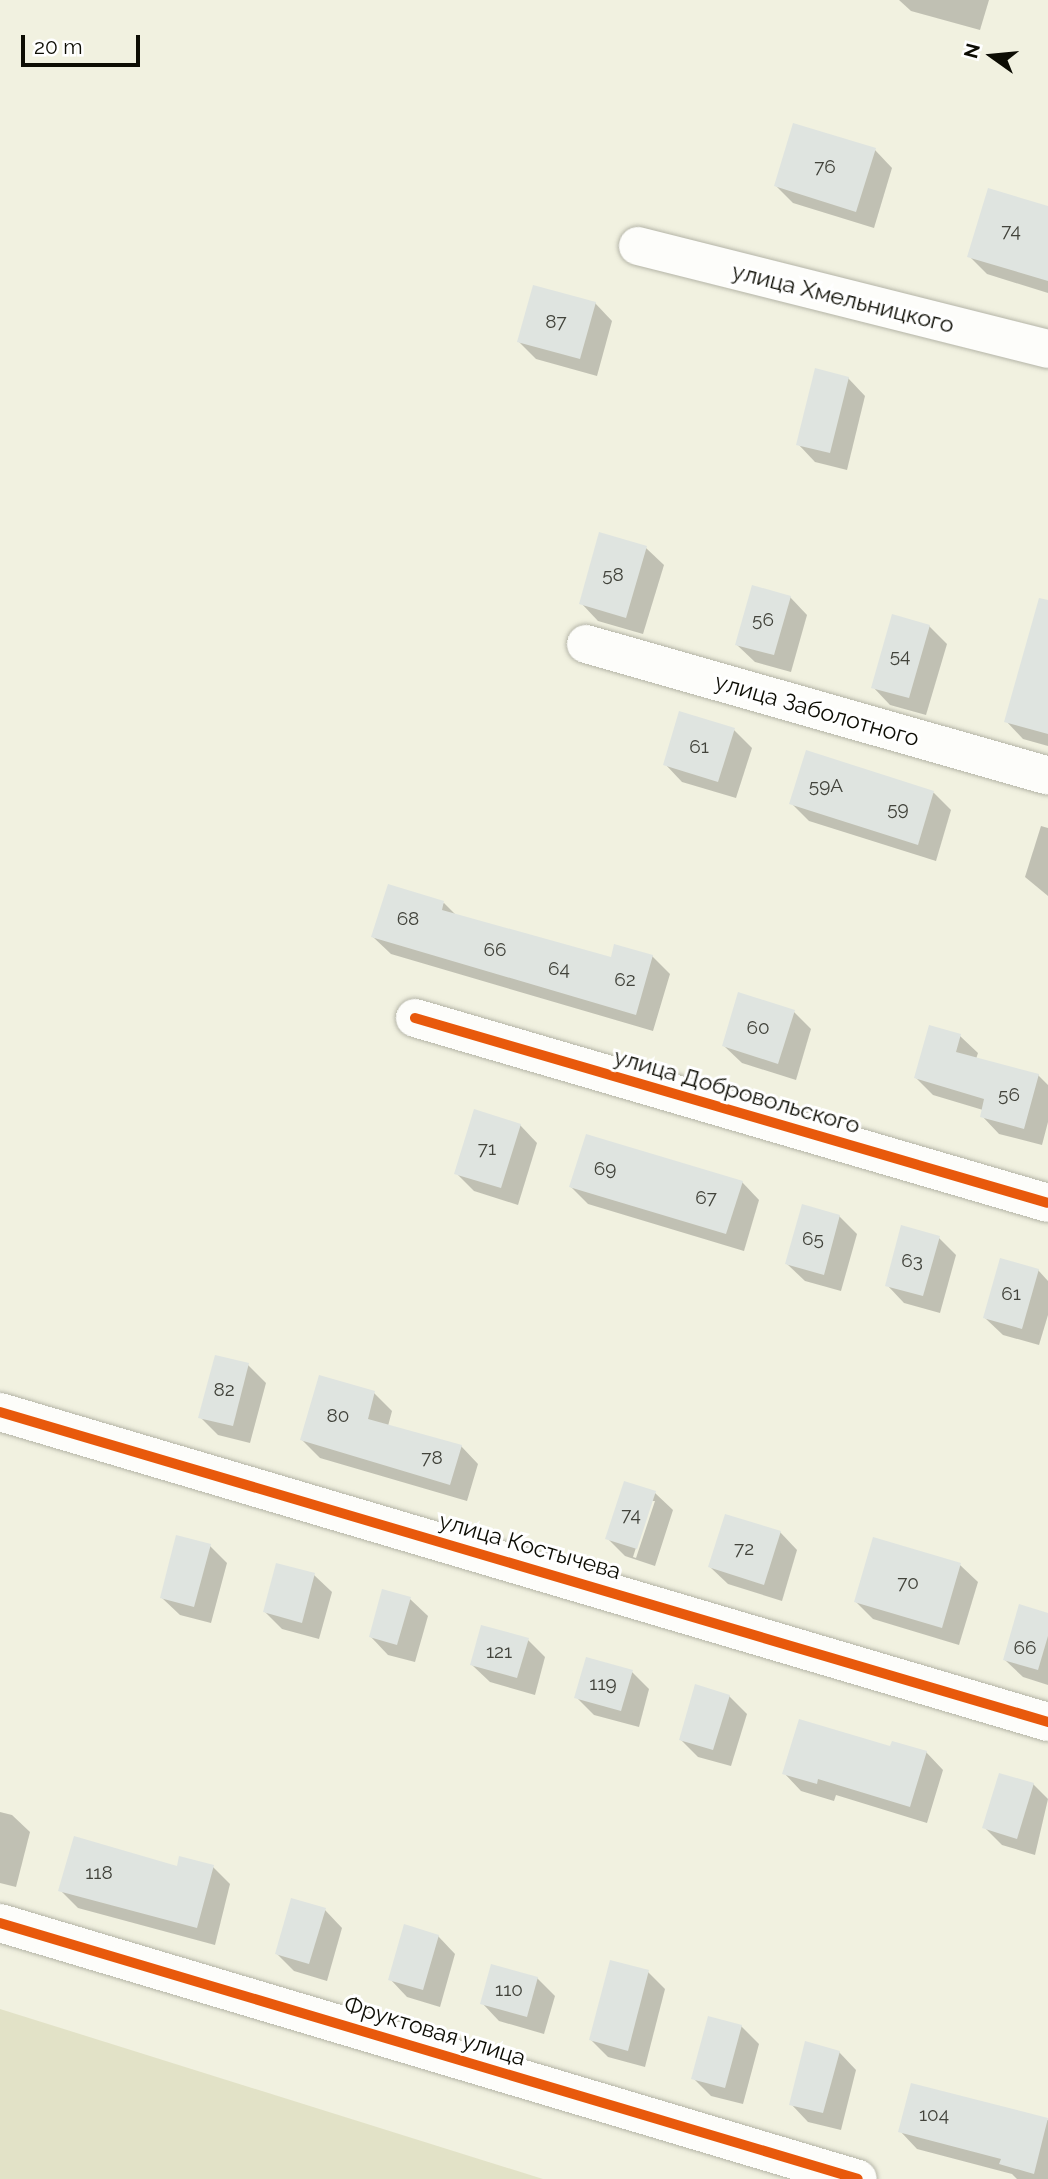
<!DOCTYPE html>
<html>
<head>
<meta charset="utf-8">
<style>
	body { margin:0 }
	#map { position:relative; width:1048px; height:2179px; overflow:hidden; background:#f1f1e0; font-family:Raleway,sans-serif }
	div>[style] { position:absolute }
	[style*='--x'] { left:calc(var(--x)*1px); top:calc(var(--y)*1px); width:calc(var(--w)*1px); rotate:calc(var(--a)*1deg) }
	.green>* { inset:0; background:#e2e2c7 }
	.shadow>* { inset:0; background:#0003 }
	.building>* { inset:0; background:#dfe4e0 }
	.roads { filter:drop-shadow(0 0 2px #b4b4a7) drop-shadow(0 0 2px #b4b4a7) }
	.minor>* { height:38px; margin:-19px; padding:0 19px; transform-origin:19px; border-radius:19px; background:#fdfdfa }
	.cycleway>* { height:10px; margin:-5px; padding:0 5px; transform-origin:5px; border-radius:5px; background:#e8590c }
	span { translate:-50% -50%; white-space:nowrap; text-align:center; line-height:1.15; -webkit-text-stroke:6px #fff; paint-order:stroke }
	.number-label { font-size:19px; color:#42433b }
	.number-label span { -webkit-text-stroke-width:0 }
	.street-label { font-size:23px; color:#0d0d04 }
	.north { position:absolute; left:957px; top:21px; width:70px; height:70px; -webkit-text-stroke:5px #fff; paint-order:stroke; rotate:285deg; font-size:19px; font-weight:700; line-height:28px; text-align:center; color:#0d0d04 }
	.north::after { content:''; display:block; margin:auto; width:24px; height:32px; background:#0d0d04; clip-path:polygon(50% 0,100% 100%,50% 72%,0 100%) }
	.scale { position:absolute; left:21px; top:35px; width:119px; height:32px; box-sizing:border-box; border:4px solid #0d0d04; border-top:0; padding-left:9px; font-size:21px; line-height:24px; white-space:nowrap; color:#0d0d04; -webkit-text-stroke:5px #fff; paint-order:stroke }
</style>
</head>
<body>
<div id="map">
	<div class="green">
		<div style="clip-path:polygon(0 2009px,543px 2179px,0 2179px)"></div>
	</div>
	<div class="shadow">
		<div style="clip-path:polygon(899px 0,989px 0,980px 30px,911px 11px)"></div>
		<div style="clip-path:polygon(875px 150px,892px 168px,874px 228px,793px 203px,775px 185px)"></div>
		<div style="clip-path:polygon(1048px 208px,1048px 293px,987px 274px,969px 256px)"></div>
		<div style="clip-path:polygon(595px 303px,612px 321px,597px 376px,536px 359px,518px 341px)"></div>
		<div style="clip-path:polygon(848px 378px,865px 396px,847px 470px,815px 462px,798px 444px)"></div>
		<div style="clip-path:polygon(646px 548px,664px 565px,643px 634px,598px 621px,581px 603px)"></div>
		<div style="clip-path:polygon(790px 597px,807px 615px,791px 672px,755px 662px,737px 645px)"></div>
		<div style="clip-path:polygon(929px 626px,947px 644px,926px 715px,890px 705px,873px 687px)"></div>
		<div style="clip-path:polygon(1048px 652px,1048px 746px,1023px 739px,1006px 721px)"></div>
		<div style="clip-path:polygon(681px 713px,734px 730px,752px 748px,736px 798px,682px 782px,665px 764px)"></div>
		<div style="clip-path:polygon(807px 752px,934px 793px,951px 810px,936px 861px,809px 821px,791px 803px)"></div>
		<div style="clip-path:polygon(1041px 826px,1048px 828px,1048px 896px,1025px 877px)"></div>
		<div style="clip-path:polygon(444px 903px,457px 916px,612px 959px,652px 956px,670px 974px,653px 1031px,391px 954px,373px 937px)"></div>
		<div style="clip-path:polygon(794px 1012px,811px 1029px,796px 1080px,742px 1063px,724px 1046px)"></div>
		<div style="clip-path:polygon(960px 1036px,978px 1053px,976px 1059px,1038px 1075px,1048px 1085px,1048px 1122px,1042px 1145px,999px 1134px,982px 1116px,983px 1110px,933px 1095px,916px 1078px)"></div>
		<div style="clip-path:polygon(520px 1125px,537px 1143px,518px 1205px,474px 1191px,456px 1173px)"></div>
		<div style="clip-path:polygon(742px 1182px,759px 1200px,744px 1251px,588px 1204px,571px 1187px)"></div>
		<div style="clip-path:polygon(839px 1216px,857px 1234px,841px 1291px,805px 1281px,787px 1264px)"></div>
		<div style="clip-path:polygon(939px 1238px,956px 1255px,940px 1313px,904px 1303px,887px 1285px)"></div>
		<div style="clip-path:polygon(1038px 1270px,1048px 1281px,1048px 1315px,1039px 1345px,1003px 1335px,985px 1318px)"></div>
		<div style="clip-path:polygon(248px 1365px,266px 1383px,250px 1443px,218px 1435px,200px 1417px)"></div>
		<div style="clip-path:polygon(374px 1393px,392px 1411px,388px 1426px,461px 1446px,478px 1464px,467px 1501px,320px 1458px,302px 1440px)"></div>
		<div style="clip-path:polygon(evenodd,655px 1493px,673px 1510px,655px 1566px,625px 1556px,607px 1538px,655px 1493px,651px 1501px,655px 1501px,636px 1558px,633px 1557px,651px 1501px)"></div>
		<div style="clip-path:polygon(780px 1532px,797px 1550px,782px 1601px,728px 1584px,710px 1567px)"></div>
		<div style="clip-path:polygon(210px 1546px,227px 1563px,211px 1623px,180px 1615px,162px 1598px)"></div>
		<div style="clip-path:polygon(960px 1565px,978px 1582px,959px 1645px,873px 1619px,856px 1602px)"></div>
		<div style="clip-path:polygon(314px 1575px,332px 1592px,319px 1639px,282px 1629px,265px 1612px)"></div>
		<div style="clip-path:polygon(410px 1599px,428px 1616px,415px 1662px,388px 1655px,371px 1637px)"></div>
		<div style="clip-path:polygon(1048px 1615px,1048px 1685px,1023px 1677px,1005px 1660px)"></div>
		<div style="clip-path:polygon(528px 1640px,545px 1657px,535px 1695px,490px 1682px,472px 1665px)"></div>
		<div style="clip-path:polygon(632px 1672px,649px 1689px,639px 1727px,594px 1715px,576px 1697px)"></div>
		<div style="clip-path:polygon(729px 1696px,747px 1714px,731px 1766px,698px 1757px,681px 1740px)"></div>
		<div style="clip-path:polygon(891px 1748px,926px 1752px,943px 1770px,927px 1823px,836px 1795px,834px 1801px,801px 1791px,784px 1773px)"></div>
		<div style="clip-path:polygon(1033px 1784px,1048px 1799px,1035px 1855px,1002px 1845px,984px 1827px)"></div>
		<div style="clip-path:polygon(0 1812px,12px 1815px,30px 1832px,16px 1887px,0 1883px)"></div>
		<div style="clip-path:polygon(213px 1867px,230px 1884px,215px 1945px,78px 1908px,60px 1890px,178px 1868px)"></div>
		<div style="clip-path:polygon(325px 1910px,342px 1928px,327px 1981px,294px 1971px,276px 1953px)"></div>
		<div style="clip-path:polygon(438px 1936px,455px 1954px,440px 2007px,407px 1997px,390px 1979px)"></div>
		<div style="clip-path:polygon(648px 1972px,665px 1989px,645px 2067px,608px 2057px,591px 2040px)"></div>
		<div style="clip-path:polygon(537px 1978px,555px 1996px,544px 2034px,499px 2021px,482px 2003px)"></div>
		<div style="clip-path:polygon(741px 2026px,759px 2044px,743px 2104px,711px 2096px,693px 2078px)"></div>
		<div style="clip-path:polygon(839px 2052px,856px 2070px,841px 2130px,808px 2122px,791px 2104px)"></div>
		<div style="clip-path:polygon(912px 2085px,1048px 2120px,1048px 2179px,1017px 2179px,1012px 2174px,917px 2149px,900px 2131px)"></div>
	</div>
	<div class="building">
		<div style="clip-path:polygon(793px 123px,876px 148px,856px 212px,774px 186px)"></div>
		<div style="clip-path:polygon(988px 188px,1048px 206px,1048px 281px,967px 257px)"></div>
		<div style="clip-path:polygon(533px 285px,596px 302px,580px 359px,517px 342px)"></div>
		<div style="clip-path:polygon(815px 368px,849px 377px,830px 453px,796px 445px)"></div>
		<div style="clip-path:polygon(599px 532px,647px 546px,626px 618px,579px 604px)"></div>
		<div style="clip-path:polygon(752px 585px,791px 596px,774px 655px,735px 645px)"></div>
		<div style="clip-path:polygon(1039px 598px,1048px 600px,1048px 734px,1004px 722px)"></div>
		<div style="clip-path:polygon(892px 614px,930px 625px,909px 698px,871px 688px)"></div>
		<div style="clip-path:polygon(679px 711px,735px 728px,718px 782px,663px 765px)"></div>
		<div style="clip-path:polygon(806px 750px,934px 791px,918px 845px,789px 804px)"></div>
		<div style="clip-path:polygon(388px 884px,444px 901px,442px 910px,611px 957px,614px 944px,653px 955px,636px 1015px,371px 937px)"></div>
		<div style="clip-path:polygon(738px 992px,795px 1010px,778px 1064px,722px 1046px)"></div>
		<div style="clip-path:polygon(929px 1025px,961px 1034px,956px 1052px,1039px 1074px,1024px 1129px,980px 1117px,984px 1099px,914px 1078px)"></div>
		<div style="clip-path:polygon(474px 1109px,521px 1124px,501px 1188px,454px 1174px)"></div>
		<div style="clip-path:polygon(586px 1134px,743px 1181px,726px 1234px,569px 1187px)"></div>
		<div style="clip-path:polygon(802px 1204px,840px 1215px,824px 1275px,785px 1264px)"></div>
		<div style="clip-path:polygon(901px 1225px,940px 1236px,923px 1296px,885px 1286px)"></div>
		<div style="clip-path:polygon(1000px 1258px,1039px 1269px,1022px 1329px,983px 1318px)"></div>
		<div style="clip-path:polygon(215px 1355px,249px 1363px,233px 1426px,198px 1418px)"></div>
		<div style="clip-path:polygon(319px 1375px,375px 1391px,368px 1419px,462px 1445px,450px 1485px,300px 1440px)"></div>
		<div style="clip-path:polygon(624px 1481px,656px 1491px,637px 1549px,605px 1539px)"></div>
		<div style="clip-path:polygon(725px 1514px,781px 1531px,764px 1585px,708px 1567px)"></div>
		<div style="clip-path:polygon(176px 1535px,211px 1544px,194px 1607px,160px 1598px)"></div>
		<div style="clip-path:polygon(873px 1537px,961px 1563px,942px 1628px,854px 1602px)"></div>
		<div style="clip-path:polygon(276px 1563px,315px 1573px,302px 1623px,263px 1612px)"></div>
		<div style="clip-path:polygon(382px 1589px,411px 1597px,397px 1645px,369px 1637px)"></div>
		<div style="clip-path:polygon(1019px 1604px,1048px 1613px,1048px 1636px,1038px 1670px,1003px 1660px)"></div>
		<div style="clip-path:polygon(481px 1625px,529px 1638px,517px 1678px,470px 1665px)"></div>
		<div style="clip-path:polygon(586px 1657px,633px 1670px,621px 1711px,574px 1698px)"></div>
		<div style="clip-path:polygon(695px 1684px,730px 1695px,713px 1750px,679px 1740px)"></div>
		<div style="clip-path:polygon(799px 1719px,890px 1746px,892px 1741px,927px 1751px,910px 1807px,818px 1779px,817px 1784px,782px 1774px)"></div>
		<div style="clip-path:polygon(999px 1773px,1034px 1783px,1017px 1839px,982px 1828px)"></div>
		<div style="clip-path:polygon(74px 1836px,177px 1866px,179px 1856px,214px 1865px,197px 1928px,58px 1891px)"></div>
		<div style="clip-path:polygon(291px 1898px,326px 1908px,309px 1964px,275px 1954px)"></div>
		<div style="clip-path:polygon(404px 1924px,439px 1935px,423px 1990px,388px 1980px)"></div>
		<div style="clip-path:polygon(610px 1960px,649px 1970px,628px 2051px,589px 2040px)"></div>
		<div style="clip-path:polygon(491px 1964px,538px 1977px,527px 2017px,480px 2004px)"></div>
		<div style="clip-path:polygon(708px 2016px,742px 2025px,725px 2088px,691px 2079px)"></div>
		<div style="clip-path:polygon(805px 2041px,840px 2051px,823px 2113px,789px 2105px)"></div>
		<div style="clip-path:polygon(911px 2083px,1048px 2118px,1034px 2174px,999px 2164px,1001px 2159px,898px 2132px)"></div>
	</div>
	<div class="roads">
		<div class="minor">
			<div style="--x:638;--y:246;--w:423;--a:14.1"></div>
			<div style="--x:586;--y:644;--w:480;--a:15.9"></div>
			<div style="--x:415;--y:1018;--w:659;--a:16.29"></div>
			<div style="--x:0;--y:1412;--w:1093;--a:16.48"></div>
			<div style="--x:0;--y:1923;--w:895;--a:16.61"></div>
		</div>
	</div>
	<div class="cycleway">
		<div style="--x:415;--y:1018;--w:659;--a:16.29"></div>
		<div style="--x:0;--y:1412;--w:1093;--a:16.48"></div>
		<div style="--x:0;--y:1923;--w:895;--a:16.61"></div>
	</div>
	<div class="number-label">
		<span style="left:825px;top:167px">76</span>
		<span style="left:1011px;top:231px">74</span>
		<span style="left:556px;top:322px">87</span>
		<span style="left:613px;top:575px">58</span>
		<span style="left:763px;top:620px">56</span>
		<span style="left:900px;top:656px">54</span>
		<span style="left:699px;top:747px">61</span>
		<span style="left:826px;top:786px">59А</span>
		<span style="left:898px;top:809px">59</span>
		<span style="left:408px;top:919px">68</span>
		<span style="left:495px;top:950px">66</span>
		<span style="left:559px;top:969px">64</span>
		<span style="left:625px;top:980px">62</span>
		<span style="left:758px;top:1028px">60</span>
		<span style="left:1009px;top:1095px">56</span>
		<span style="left:487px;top:1149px">71</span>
		<span style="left:605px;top:1169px">69</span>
		<span style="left:706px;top:1198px">67</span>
		<span style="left:813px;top:1239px">65</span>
		<span style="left:912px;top:1261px">63</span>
		<span style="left:1011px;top:1294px">61</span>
		<span style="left:224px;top:1390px">82</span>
		<span style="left:338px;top:1416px">80</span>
		<span style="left:432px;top:1458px">78</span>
		<span style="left:631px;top:1515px">74</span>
		<span style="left:744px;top:1549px">72</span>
		<span style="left:908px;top:1583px">70</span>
		<span style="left:1025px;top:1648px">66</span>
		<span style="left:499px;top:1652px">121</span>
		<span style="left:603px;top:1684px">119</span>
		<span style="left:99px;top:1873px">118</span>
		<span style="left:509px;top:1990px">110</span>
		<span style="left:934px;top:2115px">104</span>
	</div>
	<div class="street-label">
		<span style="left:843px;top:298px;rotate:14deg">улица Хмельницкого</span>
		<span style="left:817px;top:710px;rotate:16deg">улица Заболотного</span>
		<span style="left:737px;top:1091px;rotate:16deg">улица Добровольского</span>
		<span style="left:530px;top:1546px;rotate:16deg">улица Костычева</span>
		<span style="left:435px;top:2031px;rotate:17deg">Фруктовая улица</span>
	</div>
	<div class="north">N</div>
	<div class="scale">20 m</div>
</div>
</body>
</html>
